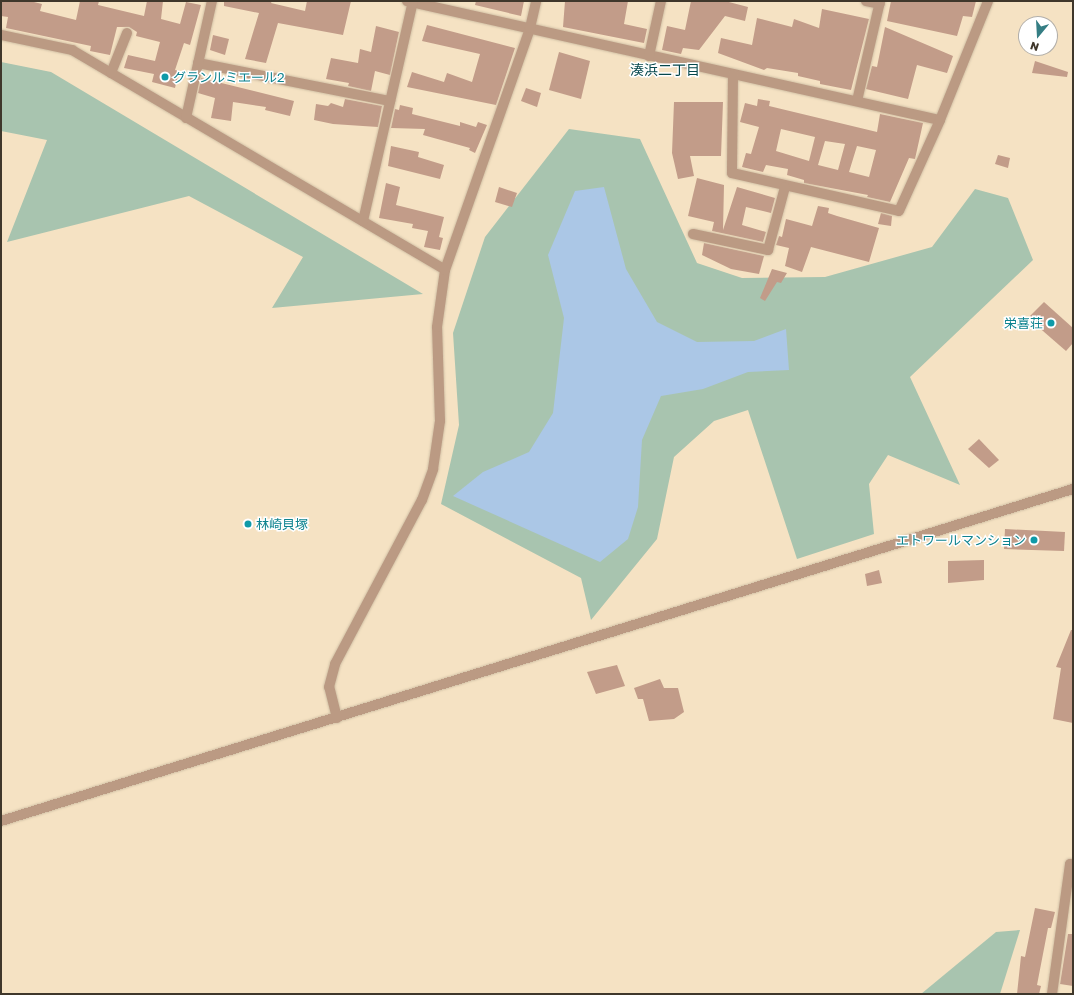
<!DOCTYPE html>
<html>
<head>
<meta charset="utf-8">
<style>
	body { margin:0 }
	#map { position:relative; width:1074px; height:995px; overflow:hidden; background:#f5e2c3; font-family:"Golos Text","Noto Sans JP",sans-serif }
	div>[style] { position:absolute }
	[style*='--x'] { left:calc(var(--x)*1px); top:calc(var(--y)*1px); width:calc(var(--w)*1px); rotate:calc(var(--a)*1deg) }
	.green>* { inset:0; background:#a8c4af }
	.water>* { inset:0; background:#abc7e6 }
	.building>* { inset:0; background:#c29c89 }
	.roads { filter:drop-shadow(0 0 1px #d1c0a5) drop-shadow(0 0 1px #d1c0a5) }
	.minor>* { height:10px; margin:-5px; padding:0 5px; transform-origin:5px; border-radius:5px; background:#bb9a83 }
	.tertiary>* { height:10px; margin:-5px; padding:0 5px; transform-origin:5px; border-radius:5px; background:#bb9a83 }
	.dots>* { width:11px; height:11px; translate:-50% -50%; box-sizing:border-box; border:2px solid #fff; border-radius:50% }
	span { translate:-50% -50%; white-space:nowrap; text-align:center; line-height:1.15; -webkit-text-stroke:3px #fff; paint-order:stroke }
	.culture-label { font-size:13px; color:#0d838f }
	.left { translate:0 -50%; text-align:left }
	.right { translate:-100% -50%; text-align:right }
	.neighbourhood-label { font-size:14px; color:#05474c }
	.frame { position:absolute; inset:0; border:2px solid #3f372b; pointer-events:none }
	.north { position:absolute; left:1018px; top:16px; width:40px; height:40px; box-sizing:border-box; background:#fff; border:1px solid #b2afaa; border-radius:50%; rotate:198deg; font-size:11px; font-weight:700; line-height:16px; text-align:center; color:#3f372b }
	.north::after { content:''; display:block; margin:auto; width:14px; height:18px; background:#357e84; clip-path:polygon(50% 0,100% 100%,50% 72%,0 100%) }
</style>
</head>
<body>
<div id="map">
	<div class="green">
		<div style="clip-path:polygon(1px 62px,51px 72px,423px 294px,272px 308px,303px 257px,189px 196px,7px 242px,47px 140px,1px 131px)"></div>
		<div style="clip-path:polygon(569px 129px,640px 139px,697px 263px,742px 278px,825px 277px,932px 247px,975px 189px,1008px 198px,1033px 260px,910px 377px,960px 485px,888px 455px,869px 484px,874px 534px,797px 559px,748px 410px,714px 421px,674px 457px,657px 539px,591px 620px,581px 578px,441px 504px,459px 425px,453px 333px,485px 237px)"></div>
		<div style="clip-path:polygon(1020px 930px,1000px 994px,921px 994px,996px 932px)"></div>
	</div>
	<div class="water">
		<div style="clip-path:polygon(604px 187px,626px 269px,657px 322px,697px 342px,754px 341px,786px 329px,789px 370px,748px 372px,703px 389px,661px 396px,642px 440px,638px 507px,628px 539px,600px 562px,453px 496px,483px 472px,529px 452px,553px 413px,564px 318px,548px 255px,575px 191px)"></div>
	</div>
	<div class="building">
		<div style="clip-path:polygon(1px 1px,30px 1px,42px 4px,40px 11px,76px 20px,80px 1px,99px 1px,98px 5px,144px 16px,147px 1px,163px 1px,161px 19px,180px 24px,186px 2px,201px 5px,190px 45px,184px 43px,175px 70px,179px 71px,175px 88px,152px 82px,154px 74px,124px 68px,128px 55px,155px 61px,160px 42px,136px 36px,137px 32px,129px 27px,117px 27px,110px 55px,90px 51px,91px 46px,6px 28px,8px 17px,1px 16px)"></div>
		<div style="clip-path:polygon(224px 1px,272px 1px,271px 3px,305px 11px,307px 1px,351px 1px,343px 35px,278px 23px,266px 63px,245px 59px,259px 13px,224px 6px)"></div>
		<div style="clip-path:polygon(476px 1px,524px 1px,521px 16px,475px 5px)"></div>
		<div style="clip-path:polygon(565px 1px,628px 1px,624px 24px,647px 29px,644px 43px,563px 27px)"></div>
		<div style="clip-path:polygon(691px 1px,725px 1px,748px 7px,745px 21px,725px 16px,699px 50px,683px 48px,681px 54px,662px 50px,667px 26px,685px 30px)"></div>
		<div style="clip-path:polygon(891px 1px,976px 1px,972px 17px,963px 16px,957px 36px,887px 21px)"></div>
		<div style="clip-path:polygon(822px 9px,869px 19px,851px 90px,820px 84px,820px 81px,798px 76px,798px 73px,767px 68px,764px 70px,718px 53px,721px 38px,752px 45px,757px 18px,792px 27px,794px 19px,819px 28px)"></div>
		<div style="clip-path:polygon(427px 25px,515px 48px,496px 105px,407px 87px,412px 72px,444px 82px,447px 73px,472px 82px,480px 54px,422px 41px)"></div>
		<div style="clip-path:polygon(376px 26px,399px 32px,390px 75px,375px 71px,371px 91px,348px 86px,349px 83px,326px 79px,331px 58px,358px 63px,360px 49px,371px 52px)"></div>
		<div style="clip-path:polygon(885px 27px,953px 56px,947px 73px,917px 65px,908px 99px,866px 89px,872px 66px,877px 67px)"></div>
		<div style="clip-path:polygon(213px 35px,229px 39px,225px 55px,210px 50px)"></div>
		<div style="clip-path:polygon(559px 52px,590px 61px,581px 99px,549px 90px)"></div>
		<div style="clip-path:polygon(1035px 61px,1068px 72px,1067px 77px,1032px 73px)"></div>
		<div style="clip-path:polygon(201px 78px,294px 101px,290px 116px,265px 110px,266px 107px,233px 102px,231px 121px,211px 118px,215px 98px,198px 93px)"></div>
		<div style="clip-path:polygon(526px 88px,541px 93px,537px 107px,521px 101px)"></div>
		<div style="clip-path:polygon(345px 99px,382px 106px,378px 127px,333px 124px,314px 120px,316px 104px,328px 106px,331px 103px,343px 107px)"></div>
		<div style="clip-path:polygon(evenodd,758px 99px,770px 101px,769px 106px,877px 132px,880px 114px,923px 123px,915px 159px,909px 158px,890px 202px,867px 197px,868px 195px,804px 183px,804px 180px,787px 175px,788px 169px,766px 165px,763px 172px,742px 167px,746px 153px,751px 154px,759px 127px,740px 122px,745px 103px,757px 106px,758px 99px,781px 129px,815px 137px,809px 161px,776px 151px,781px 129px,758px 99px,825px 141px,845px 144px,838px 170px,818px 165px,825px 141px,758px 99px,857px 146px,876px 150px,869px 177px,849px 172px,857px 146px)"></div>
		<div style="clip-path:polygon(674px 102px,723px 102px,721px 156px,690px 156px,694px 176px,678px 179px,672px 153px)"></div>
		<div style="clip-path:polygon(400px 105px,413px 108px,412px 114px,460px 126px,460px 122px,476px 127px,478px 122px,487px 125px,475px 153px,469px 150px,470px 148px,423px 135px,425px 129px,391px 128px,395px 109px,399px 110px)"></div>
		<div style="clip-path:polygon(391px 146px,419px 152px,418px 157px,444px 165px,440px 179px,388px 166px)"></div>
		<div style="clip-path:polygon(998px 155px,1010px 158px,1008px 168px,995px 164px)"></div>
		<div style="clip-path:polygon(697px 178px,724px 185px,723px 230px,737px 187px,775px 198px,771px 213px,746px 207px,742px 225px,766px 232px,763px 242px,712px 231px,714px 222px,688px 216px)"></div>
		<div style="clip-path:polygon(386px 183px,400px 187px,396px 205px,444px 217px,439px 237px,443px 238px,440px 250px,424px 247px,428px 231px,412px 228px,413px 224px,379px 218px)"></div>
		<div style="clip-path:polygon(499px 187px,517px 193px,512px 207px,495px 202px)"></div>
		<div style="clip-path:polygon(818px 206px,829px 208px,828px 213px,837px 216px,879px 228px,869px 262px,811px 247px,802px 272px,785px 266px,789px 248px,776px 245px,779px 236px,782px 237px,786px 219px,812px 226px)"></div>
		<div style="clip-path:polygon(881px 213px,892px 216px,891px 226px,878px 224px)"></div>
		<div style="clip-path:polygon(704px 243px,764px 256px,759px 274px,731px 269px,702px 255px)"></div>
		<div style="clip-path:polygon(772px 269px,787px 273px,781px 283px,777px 282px,765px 301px,760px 298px)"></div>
		<div style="clip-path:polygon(1044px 302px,1073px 328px,1073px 343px,1066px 351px,1028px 318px)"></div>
		<div style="clip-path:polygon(979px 439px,999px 460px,989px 468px,968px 449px)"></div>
		<div style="clip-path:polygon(1005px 529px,1065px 532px,1064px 551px,1004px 549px)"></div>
		<div style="clip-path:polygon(984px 560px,984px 580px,948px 583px,948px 561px)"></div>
		<div style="clip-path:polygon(879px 570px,882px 583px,867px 586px,865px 574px)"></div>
		<div style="clip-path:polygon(1071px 630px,1073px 630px,1073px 723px,1053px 719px,1061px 668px,1056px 667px)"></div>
		<div style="clip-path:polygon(617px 665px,625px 686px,596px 694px,587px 672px)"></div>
		<div style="clip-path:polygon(660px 679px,664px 688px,678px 688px,684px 712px,674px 719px,649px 721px,643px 699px,638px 699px,634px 688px)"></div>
		<div style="clip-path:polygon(1035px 908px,1055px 912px,1051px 928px,1048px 928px,1037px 985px,1041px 986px,1039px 994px,1017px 994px,1021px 956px,1025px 957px)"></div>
		<div style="clip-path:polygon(1068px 934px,1073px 934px,1073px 986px,1060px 984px)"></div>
	</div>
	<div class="roads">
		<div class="minor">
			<div style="--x:407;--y:1;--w:546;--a:12.59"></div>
			<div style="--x:866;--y:1;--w:14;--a:12"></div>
			<div style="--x:1;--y:35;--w:73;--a:11.9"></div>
			<div style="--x:72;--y:50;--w:433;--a:30.5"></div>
			<div style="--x:649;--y:56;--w:56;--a:-77.7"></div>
			<div style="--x:198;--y:63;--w:196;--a:11.2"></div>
			<div style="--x:111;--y:73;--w:43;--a:-68.2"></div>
			<div style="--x:733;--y:75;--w:98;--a:90.6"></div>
			<div style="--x:732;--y:173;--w:171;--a:12.8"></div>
			<div style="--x:899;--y:211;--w:100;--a:-65.7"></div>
			<div style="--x:940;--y:120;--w:128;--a:-68"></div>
			<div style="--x:857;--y:101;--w:103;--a:-77"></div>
			<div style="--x:186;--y:118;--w:120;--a:-77.5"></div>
			<div style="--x:363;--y:221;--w:226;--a:-77.2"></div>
			<div style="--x:693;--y:234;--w:77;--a:12"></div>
			<div style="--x:768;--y:250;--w:65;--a:-74.9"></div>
			<div style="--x:1052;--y:994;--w:131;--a:-82.1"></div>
			<div style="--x:1070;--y:864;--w:3;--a:18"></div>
		</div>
		<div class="tertiary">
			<div style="--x:337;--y:718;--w:32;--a:-104"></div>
			<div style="--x:329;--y:687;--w:24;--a:-75"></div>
			<div style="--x:335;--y:664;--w:186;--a:-62.1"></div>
			<div style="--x:422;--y:500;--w:33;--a:-70"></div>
			<div style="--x:433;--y:469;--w:49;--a:-81.7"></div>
			<div style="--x:440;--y:421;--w:94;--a:-91.8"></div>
			<div style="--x:437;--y:327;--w:58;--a:-82"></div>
			<div style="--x:445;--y:270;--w:256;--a:-70.6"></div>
			<div style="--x:530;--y:28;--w:28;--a:-77"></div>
			<div style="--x:1;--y:821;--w:1122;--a:-17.21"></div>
		</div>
	</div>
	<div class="dots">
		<div style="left:165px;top:77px;background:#0f9aa8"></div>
		<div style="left:1051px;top:323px;background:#0f9aa8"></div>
		<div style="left:248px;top:524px;background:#0f9aa8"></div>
		<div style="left:1034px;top:540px;background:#0f9aa8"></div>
	</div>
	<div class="culture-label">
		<span class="left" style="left:173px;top:77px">グランルミエール2</span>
		<span class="right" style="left:1043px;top:323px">栄喜荘</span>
		<span class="left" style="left:256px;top:524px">林崎貝塚</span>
		<span class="right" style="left:1026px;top:540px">エトワールマンション</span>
	</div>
	<div class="neighbourhood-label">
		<span style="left:665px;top:70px">湊浜二丁目</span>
	</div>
	<div class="frame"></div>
	<div class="north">N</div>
</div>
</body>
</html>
